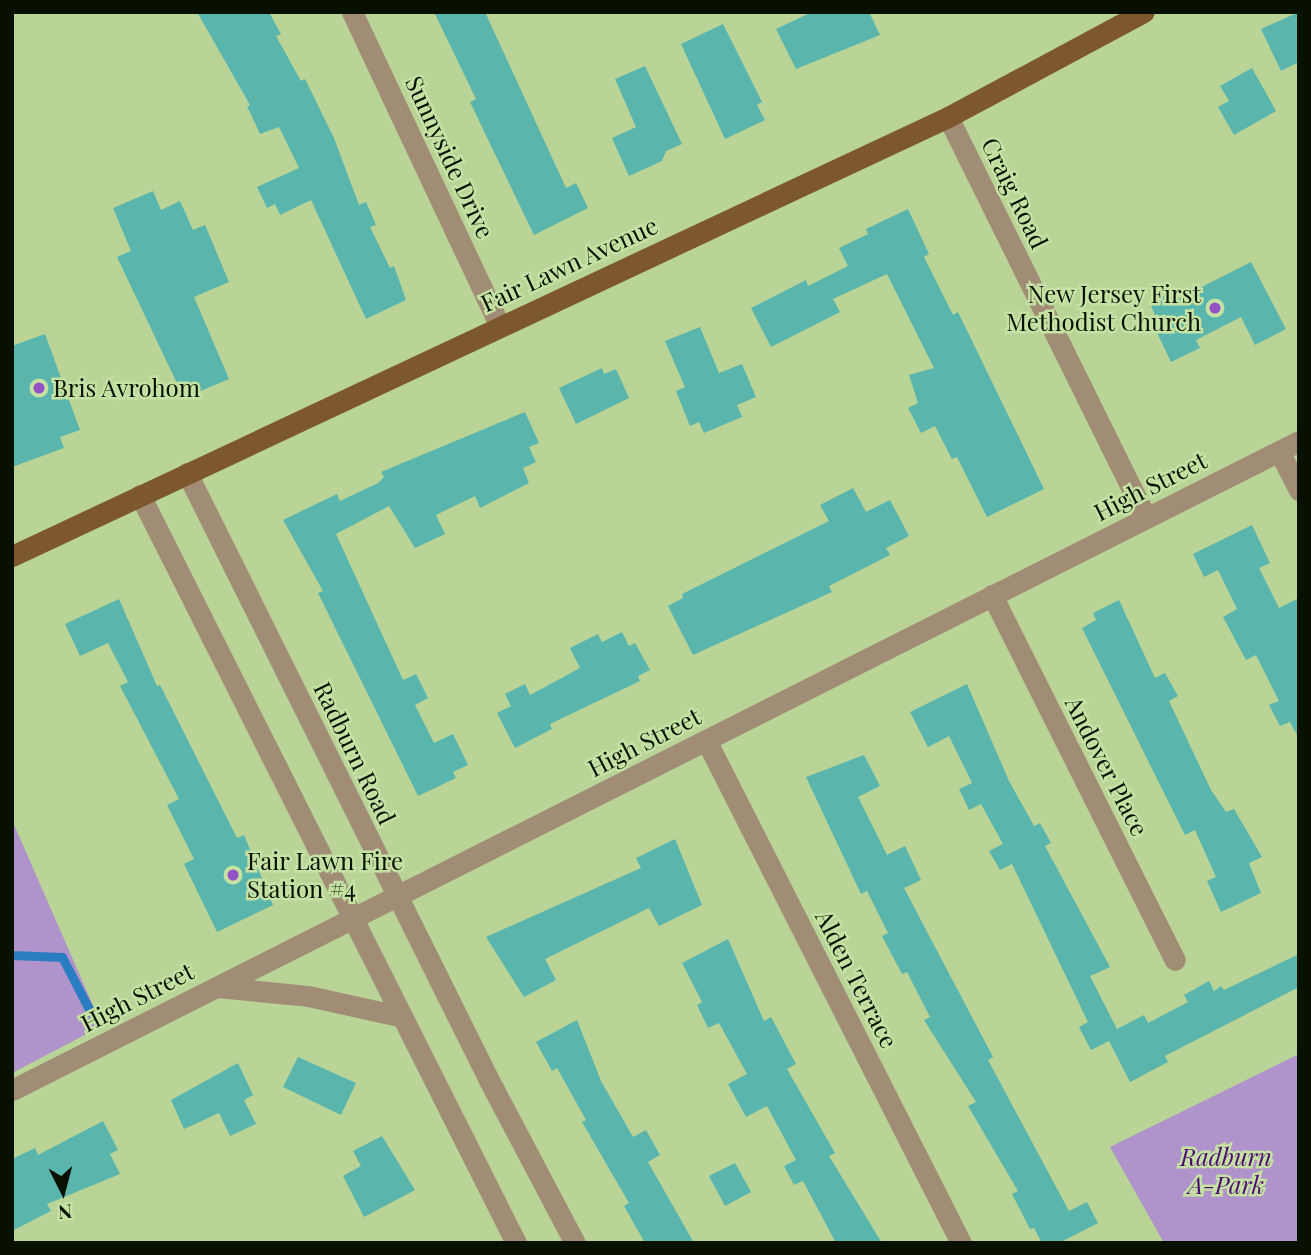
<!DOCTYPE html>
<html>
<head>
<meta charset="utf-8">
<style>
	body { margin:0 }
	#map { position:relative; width:1311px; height:1255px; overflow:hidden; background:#b9d496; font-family:"Playfair Display",serif }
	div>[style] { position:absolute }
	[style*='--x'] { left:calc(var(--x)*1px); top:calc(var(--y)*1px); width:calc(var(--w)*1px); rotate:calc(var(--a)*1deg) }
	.green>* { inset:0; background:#af93ca }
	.stream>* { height:9px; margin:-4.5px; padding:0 4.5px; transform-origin:4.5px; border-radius:4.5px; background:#2b7dc1 }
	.building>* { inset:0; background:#5ab6ad }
	.minor>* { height:21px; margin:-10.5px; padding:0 10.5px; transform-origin:10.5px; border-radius:10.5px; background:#a18c76 }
	.major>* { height:21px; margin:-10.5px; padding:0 10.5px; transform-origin:10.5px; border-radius:10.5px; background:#7d582f }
	.dots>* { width:19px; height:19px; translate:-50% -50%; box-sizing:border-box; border:4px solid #c5e1a3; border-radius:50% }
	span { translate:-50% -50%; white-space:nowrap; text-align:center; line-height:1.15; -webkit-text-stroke:5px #c5e1a3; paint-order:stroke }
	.street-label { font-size:24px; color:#081100 }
	.poi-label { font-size:24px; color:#081100 }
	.right { translate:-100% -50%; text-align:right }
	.left { translate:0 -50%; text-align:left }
	.park-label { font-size:24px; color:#4d0b74; font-style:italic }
	.frame { position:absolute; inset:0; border:14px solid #081100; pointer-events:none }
	.north { position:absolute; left:28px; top:1157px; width:70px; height:70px; -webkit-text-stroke:5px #c5e1a3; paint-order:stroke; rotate:174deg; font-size:19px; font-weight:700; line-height:28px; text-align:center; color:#081100 }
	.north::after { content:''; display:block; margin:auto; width:24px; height:32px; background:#081100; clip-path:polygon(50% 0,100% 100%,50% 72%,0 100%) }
</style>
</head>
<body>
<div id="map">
	<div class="green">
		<div style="clip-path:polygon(12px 820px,102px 1026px,12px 1073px)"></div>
		<div style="clip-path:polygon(1299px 1054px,1299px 1243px,1164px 1243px,1110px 1147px)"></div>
	</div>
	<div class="stream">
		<div style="--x:12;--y:955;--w:50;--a:2.3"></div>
		<div style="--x:62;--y:957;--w:63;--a:62.6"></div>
	</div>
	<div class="building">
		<div style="clip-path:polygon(197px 12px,269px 12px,281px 34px,276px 36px,301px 81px,305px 79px,334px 138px,359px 205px,366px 202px,376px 225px,370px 227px,390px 268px,394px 266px,406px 300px,366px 319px,311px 200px,280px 215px,275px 204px,267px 208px,257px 187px,299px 168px,279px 127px,260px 134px,247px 106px,250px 105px)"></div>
		<div style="clip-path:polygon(434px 12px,485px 12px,566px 188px,576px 183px,588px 208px,534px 235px,470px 102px,476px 99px)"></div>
		<div style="clip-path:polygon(812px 12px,869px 12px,880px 35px,796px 69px,776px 29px)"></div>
		<div style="clip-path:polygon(1299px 12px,1299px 62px,1281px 71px,1261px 29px)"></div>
		<div style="clip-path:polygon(723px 24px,762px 102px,757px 105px,765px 120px,725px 139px,681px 44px)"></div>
		<div style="clip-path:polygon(645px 66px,682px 144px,666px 151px,662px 161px,629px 176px,612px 138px,636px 127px,615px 79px)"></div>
		<div style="clip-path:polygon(1252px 68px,1276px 111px,1234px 135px,1218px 107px,1229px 101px,1220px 86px)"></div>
		<div style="clip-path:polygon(153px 191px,161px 210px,180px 201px,193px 230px,205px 225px,229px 282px,194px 297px,229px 379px,184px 398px,117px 257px,131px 251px,113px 208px)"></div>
		<div style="clip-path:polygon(908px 209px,929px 254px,924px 257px,953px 315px,958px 312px,1044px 489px,987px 517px,957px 457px,952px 459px,935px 426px,921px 433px,908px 408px,918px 403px,909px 375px,934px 368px,887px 274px,833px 299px,840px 312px,771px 347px,751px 308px,806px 280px,808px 286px,848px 266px,839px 248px,868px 234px,866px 229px)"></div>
		<div style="clip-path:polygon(1251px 262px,1286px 329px,1255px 345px,1241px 317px,1196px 340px,1200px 348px,1171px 362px,1150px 318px,1155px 315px,1150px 303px,1174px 291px,1178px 299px)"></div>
		<div style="clip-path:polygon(700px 327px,719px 373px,742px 364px,756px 397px,737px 405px,742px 417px,704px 433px,699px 422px,690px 426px,676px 391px,685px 387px,665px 341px)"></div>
		<div style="clip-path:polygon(45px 334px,80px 430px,60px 437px,64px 448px,12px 467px,12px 346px)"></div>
		<div style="clip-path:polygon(602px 368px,604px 374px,616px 369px,629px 398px,576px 424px,559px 388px)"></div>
		<div style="clip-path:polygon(525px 412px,539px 443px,529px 447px,536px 462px,523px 468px,529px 483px,480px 508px,475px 496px,436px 515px,445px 534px,415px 548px,389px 506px,336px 534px,403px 680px,416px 674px,428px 698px,415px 705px,434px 743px,453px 734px,468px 765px,453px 772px,456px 778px,418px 796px,318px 593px,323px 591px,283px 520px,337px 494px,340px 501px,378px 483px,384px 477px,381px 472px)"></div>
		<div style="clip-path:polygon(853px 488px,866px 512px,890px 500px,909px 536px,886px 548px,890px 555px,829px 586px,832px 592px,693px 655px,668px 606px,683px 598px,682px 594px,829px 521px,820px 505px)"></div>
		<div style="clip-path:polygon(1252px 525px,1270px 563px,1259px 568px,1279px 608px,1299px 598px,1299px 739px,1290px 722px,1280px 726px,1269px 705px,1279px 701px,1256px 655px,1246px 660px,1223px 617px,1237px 609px,1218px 570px,1204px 577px,1193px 554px)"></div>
		<div style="clip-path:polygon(119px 599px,157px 686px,160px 685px,237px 838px,244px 835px,273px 905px,217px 932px,184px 864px,194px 859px,167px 805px,179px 799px,120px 686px,128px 682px,108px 643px,80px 656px,65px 624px)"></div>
		<div style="clip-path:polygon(1119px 600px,1155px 678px,1165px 673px,1178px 696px,1169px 701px,1211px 790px,1226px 812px,1234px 809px,1262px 857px,1249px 863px,1261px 893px,1221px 912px,1207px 881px,1216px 877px,1195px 830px,1185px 835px,1082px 628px,1096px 620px,1093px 613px)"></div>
		<div style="clip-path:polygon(622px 632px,629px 646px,635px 643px,650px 670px,638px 676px,640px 681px,550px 724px,552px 729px,515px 748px,497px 713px,511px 706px,505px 694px,525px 684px,530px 695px,580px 668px,570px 648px,598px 634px,602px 642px)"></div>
		<div style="clip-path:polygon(967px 684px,1009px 781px,1034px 826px,1040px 823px,1051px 843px,1045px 846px,1110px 967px,1090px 976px,1117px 1029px,1144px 1015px,1148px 1023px,1188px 1002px,1184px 995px,1209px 981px,1214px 991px,1221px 986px,1224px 990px,1299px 954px,1299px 987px,1165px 1056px,1168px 1062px,1130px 1082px,1109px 1041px,1091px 1050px,1079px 1027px,1088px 1022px,1012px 864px,1000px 870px,989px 851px,1003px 844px,981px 804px,969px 810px,959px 789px,972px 783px,949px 736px,928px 747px,910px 712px)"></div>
		<div style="clip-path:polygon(864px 755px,880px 786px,858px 797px,887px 855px,905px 846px,921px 880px,904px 888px,993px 1057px,988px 1060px,1069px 1211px,1087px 1202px,1098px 1223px,1059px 1243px,1042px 1243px,1034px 1228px,1030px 1229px,1012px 1194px,1018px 1191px,968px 1106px,976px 1102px,924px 1020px,930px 1017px,907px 972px,902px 974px,882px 936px,888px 933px,867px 891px,861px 894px,806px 777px)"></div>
		<div style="clip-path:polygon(675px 839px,702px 905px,659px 926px,649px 908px,545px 959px,556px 980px,524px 997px,486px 937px,641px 868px,636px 858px)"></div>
		<div style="clip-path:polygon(728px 939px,764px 1021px,771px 1017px,796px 1064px,787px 1069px,835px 1153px,829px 1156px,882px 1243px,836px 1243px,803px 1181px,794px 1185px,784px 1166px,796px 1160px,767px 1106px,746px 1117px,728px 1084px,747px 1074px,719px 1023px,708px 1028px,697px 1005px,702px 1002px,682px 963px)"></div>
		<div style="clip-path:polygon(577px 1020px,601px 1081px,633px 1137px,646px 1130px,660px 1155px,648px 1162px,694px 1243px,645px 1243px,624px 1206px,629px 1203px,582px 1122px,586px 1120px,557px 1068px,552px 1071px,536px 1042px)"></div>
		<div style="clip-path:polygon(298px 1057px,356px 1083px,341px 1115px,283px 1087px)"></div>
		<div style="clip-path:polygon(238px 1063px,253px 1095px,244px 1100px,256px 1124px,230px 1136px,219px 1113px,184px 1129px,171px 1100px)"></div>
		<div style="clip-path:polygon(103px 1121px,118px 1150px,110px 1154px,120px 1174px,47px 1204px,51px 1211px,12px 1231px,12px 1159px,35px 1148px,38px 1155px)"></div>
		<div style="clip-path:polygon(382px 1136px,415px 1190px,364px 1217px,343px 1176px,361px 1166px,353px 1151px)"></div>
		<div style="clip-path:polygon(735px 1163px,751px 1192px,725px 1206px,709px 1176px)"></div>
	</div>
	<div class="minor">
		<div style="--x:352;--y:12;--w:346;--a:64.8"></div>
		<div style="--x:948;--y:117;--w:447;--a:63.7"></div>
		<div style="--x:1279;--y:451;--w:44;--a:62.9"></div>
		<div style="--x:187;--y:473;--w:680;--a:63.55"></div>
		<div style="--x:490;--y:1082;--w:182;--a:62.2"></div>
		<div style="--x:140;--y:495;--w:837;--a:63.31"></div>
		<div style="--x:992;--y:595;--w:408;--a:63.4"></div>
		<div style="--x:706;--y:740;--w:564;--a:63.12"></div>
		<div style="--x:217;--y:987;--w:91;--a:5.6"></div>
		<div style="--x:308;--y:996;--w:93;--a:12.4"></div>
		<div style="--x:12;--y:1090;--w:1441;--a:-26.76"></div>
	</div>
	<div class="major">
		<div style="--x:12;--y:556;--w:1034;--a:-25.13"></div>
		<div style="--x:948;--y:117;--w:222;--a:-28.2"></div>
	</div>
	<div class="dots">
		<div style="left:1215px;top:308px;background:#9452c7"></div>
		<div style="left:39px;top:388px;background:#9452c7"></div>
		<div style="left:233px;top:875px;background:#9452c7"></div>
	</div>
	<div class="street-label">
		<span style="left:450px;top:157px;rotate:65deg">Sunnyside Drive</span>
		<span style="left:1015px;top:193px;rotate:64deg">Craig Road</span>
		<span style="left:569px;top:264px;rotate:-25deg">Fair Lawn Avenue</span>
		<span style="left:1150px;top:486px;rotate:-27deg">High Street</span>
		<span style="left:644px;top:742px;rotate:-27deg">High Street</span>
		<span style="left:355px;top:753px;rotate:64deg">Radburn Road</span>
		<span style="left:1107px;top:766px;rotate:63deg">Andover Place</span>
		<span style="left:857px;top:979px;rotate:63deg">Alden Terrace</span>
		<span style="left:137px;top:997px;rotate:-27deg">High Street</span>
	</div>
	<div class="poi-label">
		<span class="right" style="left:1201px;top:308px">New Jersey First<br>Methodist Church</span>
		<span class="left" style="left:53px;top:388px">Bris Avrohom</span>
		<span class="left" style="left:247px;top:875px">Fair Lawn Fire<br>Station #4</span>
	</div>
	<div class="park-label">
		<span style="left:1226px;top:1171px">Radburn<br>A-Park</span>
	</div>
	<div class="frame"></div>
	<div class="north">N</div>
</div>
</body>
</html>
